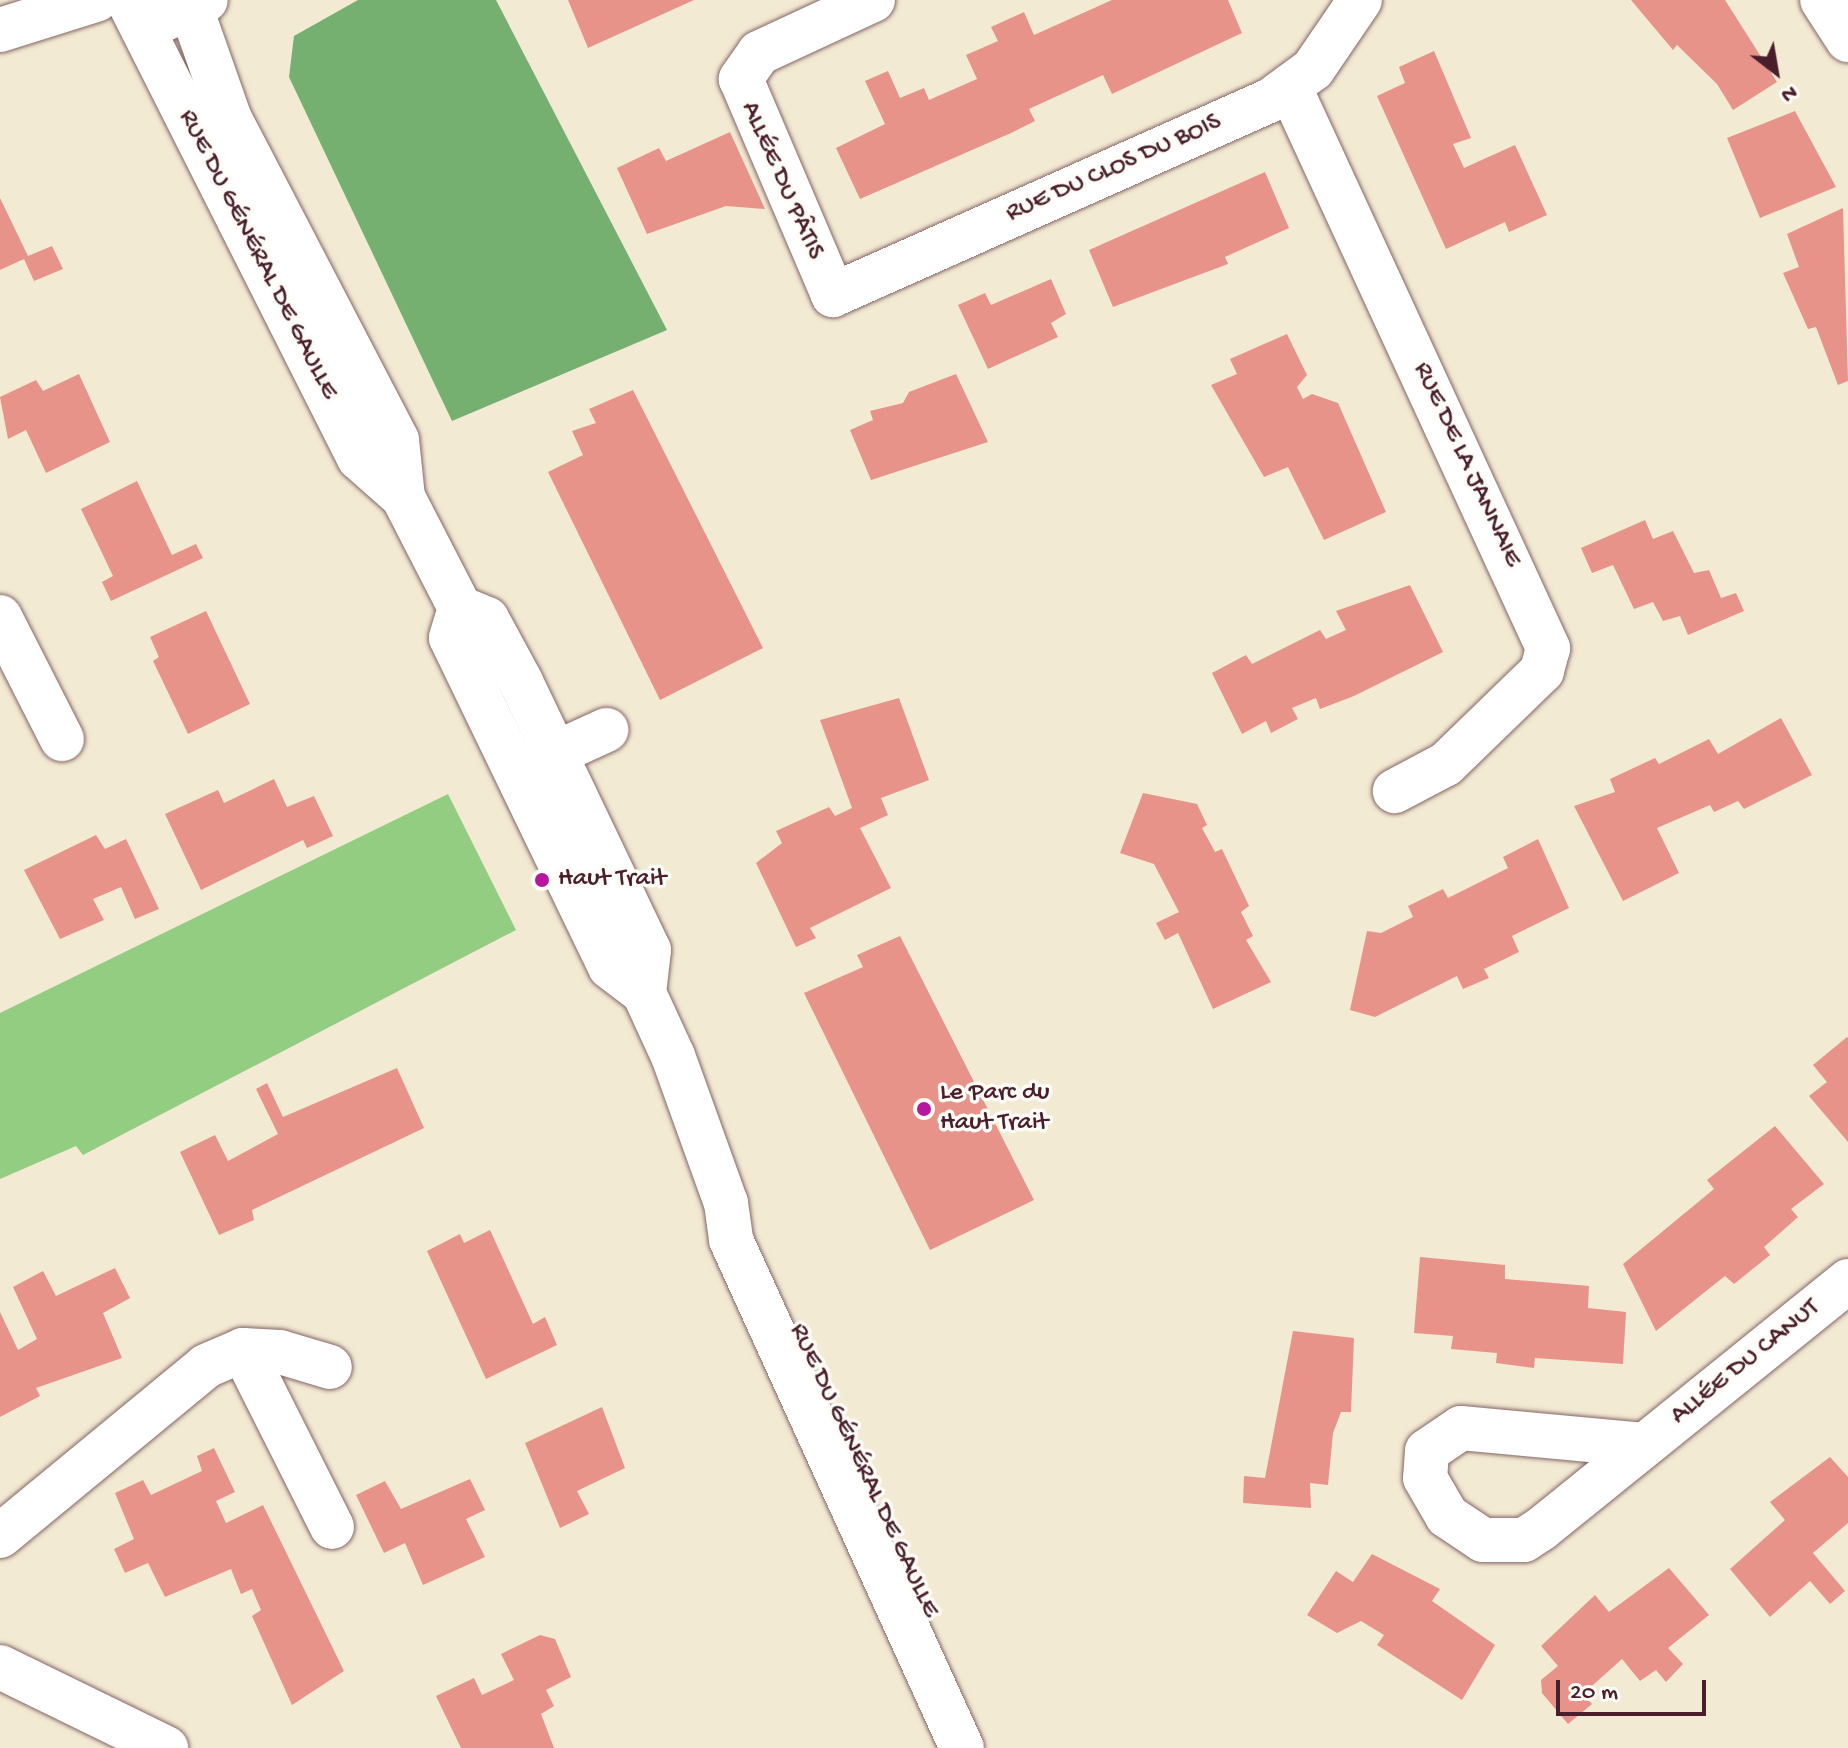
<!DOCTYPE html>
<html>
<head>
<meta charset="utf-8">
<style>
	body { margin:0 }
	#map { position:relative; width:1848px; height:1748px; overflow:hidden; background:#f3ead3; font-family:"Gochi Hand",sans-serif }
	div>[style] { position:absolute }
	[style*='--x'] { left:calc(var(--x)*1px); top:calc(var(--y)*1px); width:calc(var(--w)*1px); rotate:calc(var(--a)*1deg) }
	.green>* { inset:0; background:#92cd82 }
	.forest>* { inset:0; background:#75b070 }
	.building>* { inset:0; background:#e79389 }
	.roads { filter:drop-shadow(0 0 2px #856666) drop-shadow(0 0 2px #856666) }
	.minor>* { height:44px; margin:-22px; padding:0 22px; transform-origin:22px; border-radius:22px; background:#fff }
	.major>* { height:44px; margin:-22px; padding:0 22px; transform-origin:22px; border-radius:22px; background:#fff }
	.dots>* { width:22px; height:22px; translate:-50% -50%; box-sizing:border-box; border:4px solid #fdfcf7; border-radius:50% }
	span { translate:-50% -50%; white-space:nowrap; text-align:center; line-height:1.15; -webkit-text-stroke:7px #fdfcf7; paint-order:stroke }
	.street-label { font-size:26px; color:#4a1f2b }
	.poi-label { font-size:26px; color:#4a1f2b }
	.left { translate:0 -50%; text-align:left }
	.north { position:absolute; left:1736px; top:32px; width:80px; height:80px; -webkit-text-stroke:6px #fdfcf7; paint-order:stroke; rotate:149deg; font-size:22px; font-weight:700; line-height:32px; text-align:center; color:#4a1f2b }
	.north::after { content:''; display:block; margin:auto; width:28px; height:36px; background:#4a1f2b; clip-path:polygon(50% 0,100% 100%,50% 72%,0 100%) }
	.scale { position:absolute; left:1556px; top:1680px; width:150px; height:36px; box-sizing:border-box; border:4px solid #4a1f2b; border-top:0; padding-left:10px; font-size:24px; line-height:28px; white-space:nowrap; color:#4a1f2b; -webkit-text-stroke:6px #fdfcf7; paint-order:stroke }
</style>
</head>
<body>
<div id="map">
	<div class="green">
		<div style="clip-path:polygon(448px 794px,516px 930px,83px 1155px,76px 1146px,0 1179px,0 1013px)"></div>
	</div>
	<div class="forest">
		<div style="clip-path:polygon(358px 0,496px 0,667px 330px,452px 421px,289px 77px,294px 36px)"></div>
	</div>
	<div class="building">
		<div style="clip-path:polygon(568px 0,694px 0,588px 48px)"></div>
		<div style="clip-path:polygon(1112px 0,1228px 0,1242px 33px,1112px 94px,1103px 75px,1029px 109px,1035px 121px,1011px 133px,860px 199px,836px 148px,885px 124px,865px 81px,888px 71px,900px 98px,924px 88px,929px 100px,977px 79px,966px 55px,998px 41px,991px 27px,1024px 12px,1034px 35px)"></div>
		<div style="clip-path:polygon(1631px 0,1725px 0,1777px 82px,1733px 110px,1717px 84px,1677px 45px,1673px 50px)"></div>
		<div style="clip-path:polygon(1434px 51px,1471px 138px,1453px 144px,1464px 168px,1515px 145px,1547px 215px,1509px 232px,1505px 222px,1446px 249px,1377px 96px,1405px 83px,1399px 67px)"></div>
		<div style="clip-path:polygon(1795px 111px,1836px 187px,1760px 218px,1727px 138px)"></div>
		<div style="clip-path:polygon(730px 132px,765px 209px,726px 206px,647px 234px,617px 168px,659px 148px,666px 161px)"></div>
		<div style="clip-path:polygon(1265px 172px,1289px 228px,1225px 257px,1228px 264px,1113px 307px,1089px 250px)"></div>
		<div style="clip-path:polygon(0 198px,28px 256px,52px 246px,63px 269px,34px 281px,24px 259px,0 270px)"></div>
		<div style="clip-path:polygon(1843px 208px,1848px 381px,1838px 385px,1816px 327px,1808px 329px,1783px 273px,1799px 267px,1787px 234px)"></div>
		<div style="clip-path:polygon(1051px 279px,1066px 314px,1051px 323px,1058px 337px,988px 369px,958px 305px,985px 293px,991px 305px)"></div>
		<div style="clip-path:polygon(1287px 334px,1307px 375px,1297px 387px,1303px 399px,1312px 394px,1338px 403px,1386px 512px,1324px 540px,1288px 467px,1264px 477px,1211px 385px,1237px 374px,1230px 359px)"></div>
		<div style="clip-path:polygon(79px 374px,110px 442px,46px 473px,26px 430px,8px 439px,0 397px,36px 380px,43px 391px)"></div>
		<div style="clip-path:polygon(956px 374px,988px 442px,871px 480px,850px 430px,873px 420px,870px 411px,903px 403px,909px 392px)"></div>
		<div style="clip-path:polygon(633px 390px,763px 648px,660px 700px,548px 472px,583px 455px,572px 431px,596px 423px,589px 409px)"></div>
		<div style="clip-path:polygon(137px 481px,172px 555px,196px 544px,203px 558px,111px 601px,102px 582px,113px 576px,81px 509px)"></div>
		<div style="clip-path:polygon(1645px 520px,1653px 539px,1673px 531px,1694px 573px,1709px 570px,1721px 598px,1736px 593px,1744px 611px,1688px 635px,1680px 616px,1663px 621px,1653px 602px,1634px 609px,1613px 565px,1592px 573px,1581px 548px)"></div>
		<div style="clip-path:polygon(1410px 585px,1443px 652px,1354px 696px,1320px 709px,1316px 698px,1292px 708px,1298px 719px,1271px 733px,1266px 721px,1242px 734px,1212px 673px,1246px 655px,1252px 664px,1320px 630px,1326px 639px,1346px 630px,1336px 611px)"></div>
		<div style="clip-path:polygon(206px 611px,250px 704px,188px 734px,153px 661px,159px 657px,150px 637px)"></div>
		<div style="clip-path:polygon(899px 698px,929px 780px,881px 798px,888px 815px,860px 828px,891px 888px,810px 928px,816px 938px,796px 947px,756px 863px,782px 843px,776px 831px,829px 807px,835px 816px,852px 808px,820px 720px)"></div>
		<div style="clip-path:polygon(1781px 718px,1812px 775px,1744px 809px,1738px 801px,1714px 812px,1710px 805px,1657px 828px,1679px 873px,1623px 901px,1574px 806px,1615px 792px,1610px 779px,1655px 758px,1659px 764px,1709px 739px,1718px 754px)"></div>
		<div style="clip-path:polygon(274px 779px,287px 807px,314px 796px,333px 836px,307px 848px,303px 840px,201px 890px,165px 814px,218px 790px,224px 803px)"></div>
		<div style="clip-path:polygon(1143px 793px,1197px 804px,1207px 825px,1202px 828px,1215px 852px,1222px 849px,1249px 906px,1241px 912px,1253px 936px,1246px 940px,1271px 982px,1213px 1009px,1178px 933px,1165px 940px,1156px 923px,1179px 912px,1154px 864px,1120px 853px)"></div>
		<div style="clip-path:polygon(96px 835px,105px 849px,126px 839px,159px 909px,135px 919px,121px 887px,93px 899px,104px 920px,60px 939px,24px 870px)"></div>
		<div style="clip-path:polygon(1538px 839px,1569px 908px,1512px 936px,1519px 952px,1484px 969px,1489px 978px,1463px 989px,1457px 976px,1375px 1017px,1350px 1010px,1367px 931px,1381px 933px,1413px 917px,1408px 906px,1443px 889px,1448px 898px,1508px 868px,1503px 857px)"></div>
		<div style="clip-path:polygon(900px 936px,1034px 1200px,930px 1250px,804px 993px,863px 967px,857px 955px)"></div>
		<div style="clip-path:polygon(1847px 1037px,1848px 1038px,1848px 1142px,1809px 1096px,1827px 1082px,1813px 1065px)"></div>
		<div style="clip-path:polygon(397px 1068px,424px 1128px,252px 1210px,254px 1220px,219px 1235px,180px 1152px,215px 1135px,228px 1161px,278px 1134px,256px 1089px,267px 1083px,283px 1117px)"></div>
		<div style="clip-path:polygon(1775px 1126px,1824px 1184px,1791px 1209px,1798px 1217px,1764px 1247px,1770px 1255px,1734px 1284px,1725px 1276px,1656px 1331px,1623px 1264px,1714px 1189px,1707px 1180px)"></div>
		<div style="clip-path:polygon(490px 1230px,533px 1324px,545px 1317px,557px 1345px,486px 1379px,427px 1251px,460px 1234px,464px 1243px)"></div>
		<div style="clip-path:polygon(1420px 1257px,1505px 1265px,1505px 1279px,1589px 1286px,1588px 1308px,1626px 1312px,1623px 1364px,1535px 1358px,1534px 1368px,1496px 1363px,1497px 1353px,1451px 1349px,1453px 1336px,1414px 1333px)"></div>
		<div style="clip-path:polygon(115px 1268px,130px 1298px,103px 1313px,122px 1358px,36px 1388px,40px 1396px,0 1417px,0 1312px,18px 1350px,37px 1339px,13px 1287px,43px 1271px,56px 1296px)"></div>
		<div style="clip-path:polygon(1293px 1331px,1354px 1338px,1351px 1412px,1341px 1412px,1333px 1433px,1328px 1485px,1310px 1483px,1311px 1508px,1243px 1503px,1244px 1476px,1265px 1478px)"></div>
		<div style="clip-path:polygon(602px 1407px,625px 1468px,577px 1491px,589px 1514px,560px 1528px,525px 1443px)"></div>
		<div style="clip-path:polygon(214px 1448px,235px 1492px,216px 1501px,226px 1523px,263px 1505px,344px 1671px,292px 1705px,252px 1616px,261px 1610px,252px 1589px,241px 1594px,231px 1569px,165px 1597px,148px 1563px,125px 1573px,114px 1549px,134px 1539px,115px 1493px,143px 1480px,151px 1495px,202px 1471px,197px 1456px)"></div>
		<div style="clip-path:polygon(1830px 1457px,1848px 1477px,1848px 1523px,1813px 1553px,1845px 1591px,1830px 1604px,1810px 1581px,1770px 1617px,1730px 1569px,1785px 1520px,1770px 1502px)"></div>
		<div style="clip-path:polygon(470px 1479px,485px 1510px,466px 1519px,485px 1557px,423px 1585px,405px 1543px,384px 1553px,356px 1495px,385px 1481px,401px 1509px)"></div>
		<div style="clip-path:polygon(1372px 1554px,1440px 1589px,1432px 1601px,1495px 1645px,1462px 1700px,1377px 1645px,1384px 1635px,1361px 1621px,1337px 1633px,1307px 1615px,1336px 1571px,1353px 1582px)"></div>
		<div style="clip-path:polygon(1669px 1568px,1709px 1615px,1668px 1648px,1683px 1664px,1666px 1682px,1656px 1670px,1640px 1681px,1622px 1659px,1583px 1694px,1592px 1704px,1568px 1724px,1542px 1693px,1541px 1680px,1558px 1666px,1541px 1646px,1595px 1595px,1609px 1612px)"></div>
		<div style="clip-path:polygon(540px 1635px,555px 1639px,571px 1677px,546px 1690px,554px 1706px,541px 1714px,554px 1748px,461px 1748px,436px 1696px,474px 1678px,482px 1695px,514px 1680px,501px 1654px)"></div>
	</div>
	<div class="roads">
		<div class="minor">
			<div style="--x:873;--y:0;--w:126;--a:155.1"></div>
			<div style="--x:759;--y:53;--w:32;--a:125"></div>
			<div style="--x:741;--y:79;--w:235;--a:66.9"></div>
			<div style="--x:833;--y:295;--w:479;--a:-24"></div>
			<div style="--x:1271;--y:100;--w:52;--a:-36.4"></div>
			<div style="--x:1313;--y:69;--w:83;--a:-55.7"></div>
			<div style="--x:1822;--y:0;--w:48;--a:57"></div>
			<div style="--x:143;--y:29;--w:69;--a:-24.7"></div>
			<div style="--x:0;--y:30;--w:101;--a:-17.4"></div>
			<div style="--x:1290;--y:88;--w:617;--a:65.26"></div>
			<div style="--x:1548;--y:648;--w:24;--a:105"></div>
			<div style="--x:1542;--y:671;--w:134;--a:135.9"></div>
			<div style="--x:1446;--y:764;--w:58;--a:152.1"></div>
			<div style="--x:0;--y:617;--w:137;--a:63.1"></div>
			<div style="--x:521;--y:769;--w:94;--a:-24.6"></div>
			<div style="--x:243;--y:1350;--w:198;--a:63.3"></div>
			<div style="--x:1644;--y:1445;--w:184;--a:-174.7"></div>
			<div style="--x:1461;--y:1428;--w:41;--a:145.9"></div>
			<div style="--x:1427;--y:1451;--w:27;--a:94"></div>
			<div style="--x:1425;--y:1478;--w:44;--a:59.9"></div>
			<div style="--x:1447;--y:1516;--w:43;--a:33.7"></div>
			<div style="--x:1483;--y:1540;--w:41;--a:0"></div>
			<div style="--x:1524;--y:1540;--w:20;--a:-33"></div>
			<div style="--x:1541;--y:1529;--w:395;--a:-38.9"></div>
			<div style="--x:0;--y:1536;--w:267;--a:-39.5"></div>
			<div style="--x:206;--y:1366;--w:40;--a:-23.4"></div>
			<div style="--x:243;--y:1350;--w:37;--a:3"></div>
			<div style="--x:280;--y:1352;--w:52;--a:16.7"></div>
			<div style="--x:0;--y:1667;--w:185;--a:26"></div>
		</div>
		<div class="major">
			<div style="--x:128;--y:0;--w:513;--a:63.24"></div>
			<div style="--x:359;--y:458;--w:59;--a:41.6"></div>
			<div style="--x:403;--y:497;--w:125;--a:62.8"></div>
			<div style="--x:460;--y:608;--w:29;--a:22"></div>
			<div style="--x:487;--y:619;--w:72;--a:61.6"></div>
			<div style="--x:521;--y:682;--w:297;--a:64.5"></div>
			<div style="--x:649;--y:950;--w:43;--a:96.6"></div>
			<div style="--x:188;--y:0;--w:126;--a:70.6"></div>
			<div style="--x:230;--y:119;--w:362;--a:62.5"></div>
			<div style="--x:397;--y:440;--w:57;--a:84"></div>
			<div style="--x:460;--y:608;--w:31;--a:107"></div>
			<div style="--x:451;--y:638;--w:365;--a:64.2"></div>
			<div style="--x:610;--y:967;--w:43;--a:37.4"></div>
			<div style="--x:644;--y:993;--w:69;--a:65.3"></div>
			<div style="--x:673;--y:1056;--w:156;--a:70.2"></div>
			<div style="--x:726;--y:1203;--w:37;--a:82"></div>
			<div style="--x:731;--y:1240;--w:558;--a:65.55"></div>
		</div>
	</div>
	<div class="dots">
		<div style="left:542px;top:880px;background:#b5179e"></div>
		<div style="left:924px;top:1109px;background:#b5179e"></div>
	</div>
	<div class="street-label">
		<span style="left:1114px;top:169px;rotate:-24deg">RUE DU CLOS DU BOIS</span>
		<span style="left:781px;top:181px;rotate:66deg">ALLÉE DU PÂTIS</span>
		<span style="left:257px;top:255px;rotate:63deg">RUE DU GÉNÉRAL DE GAULLE</span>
		<span style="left:1466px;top:465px;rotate:65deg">RUE DE LA JANNAIE</span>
		<span style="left:1746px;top:1363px;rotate:-39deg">ALLÉE DU CANUT</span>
		<span style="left:863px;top:1471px;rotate:65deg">RUE DU GÉNÉRAL DE GAULLE</span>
	</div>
	<div class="poi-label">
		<span class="left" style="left:558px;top:880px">Haut Trait</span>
		<span class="left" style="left:940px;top:1109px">Le Parc du<br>Haut Trait</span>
	</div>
	<div class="north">N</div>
	<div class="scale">20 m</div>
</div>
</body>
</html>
